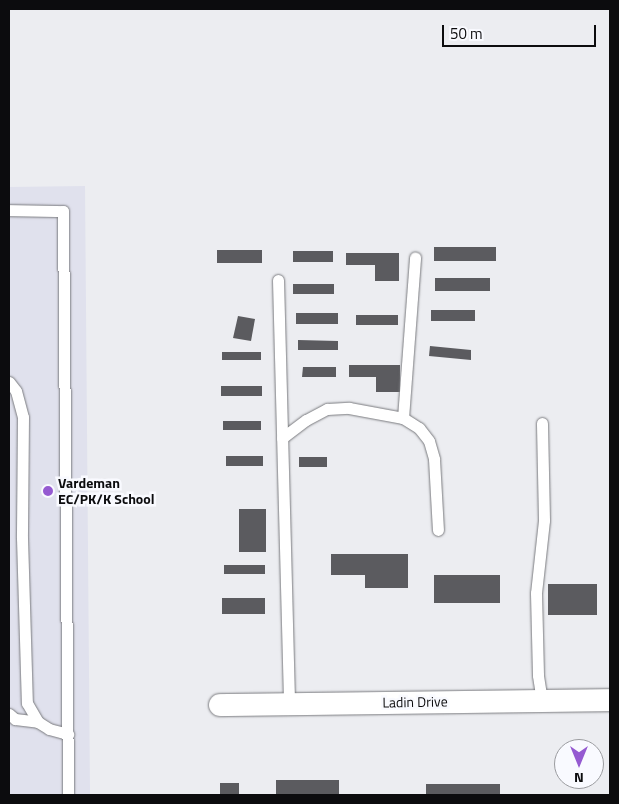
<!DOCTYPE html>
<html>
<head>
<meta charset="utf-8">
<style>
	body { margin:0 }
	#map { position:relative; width:619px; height:804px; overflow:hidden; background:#ecedf1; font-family:"Titillium Web",sans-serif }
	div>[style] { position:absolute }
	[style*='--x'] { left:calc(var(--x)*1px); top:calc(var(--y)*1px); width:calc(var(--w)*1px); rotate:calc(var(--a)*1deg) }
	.built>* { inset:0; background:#e0e1ed }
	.building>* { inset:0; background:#5b5b5f }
	.roads { filter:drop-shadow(0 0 1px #797a7e) drop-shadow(0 0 1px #797a7e) }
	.lane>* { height:11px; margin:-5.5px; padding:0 5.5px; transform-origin:5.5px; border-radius:5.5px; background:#fff }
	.street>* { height:22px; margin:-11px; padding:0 11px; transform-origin:11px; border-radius:11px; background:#fff }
	.dots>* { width:14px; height:14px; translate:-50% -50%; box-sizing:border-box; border:2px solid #f9faff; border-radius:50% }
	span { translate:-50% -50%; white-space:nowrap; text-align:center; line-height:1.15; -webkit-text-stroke:5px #f9faff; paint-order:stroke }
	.poi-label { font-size:14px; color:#0c0c0e; font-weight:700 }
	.left { translate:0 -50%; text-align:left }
	.street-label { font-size:14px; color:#0c0c0e }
	.frame { position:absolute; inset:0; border:10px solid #0c0c0e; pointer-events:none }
	.north { position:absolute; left:554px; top:739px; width:50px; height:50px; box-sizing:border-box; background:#f9faff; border:1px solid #9a9b9f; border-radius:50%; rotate:180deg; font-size:14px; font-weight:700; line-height:20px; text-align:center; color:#0c0c0e }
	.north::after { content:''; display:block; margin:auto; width:18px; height:22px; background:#955ad1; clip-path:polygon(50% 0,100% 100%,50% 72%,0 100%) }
	.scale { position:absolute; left:442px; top:25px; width:154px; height:22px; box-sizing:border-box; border:2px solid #0c0c0e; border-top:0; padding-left:6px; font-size:15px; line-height:18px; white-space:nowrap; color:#0c0c0e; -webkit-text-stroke:4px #f9faff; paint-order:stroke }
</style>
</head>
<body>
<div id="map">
	<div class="built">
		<div style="clip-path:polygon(85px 186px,90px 795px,9px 795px,9px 187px)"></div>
	</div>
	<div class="building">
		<div style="clip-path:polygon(434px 247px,496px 247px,496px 261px,434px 261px)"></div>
		<div style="clip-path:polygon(217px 250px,262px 250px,262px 263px,217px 263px)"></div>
		<div style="clip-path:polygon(293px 251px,333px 251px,333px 262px,293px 262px)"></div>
		<div style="clip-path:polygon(346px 253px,399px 253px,399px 281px,375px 281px,375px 265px,346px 265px)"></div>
		<div style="clip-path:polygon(435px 278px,490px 278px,490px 291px,435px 291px)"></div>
		<div style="clip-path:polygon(293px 284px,334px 284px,334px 294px,293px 294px)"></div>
		<div style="clip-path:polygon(431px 310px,475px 310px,475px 321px,431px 321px)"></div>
		<div style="clip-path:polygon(296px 313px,338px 313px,338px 324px,296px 324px)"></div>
		<div style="clip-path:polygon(356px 315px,398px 315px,398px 325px,356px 325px)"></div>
		<div style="clip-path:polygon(238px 316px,255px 319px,251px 341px,233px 338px)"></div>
		<div style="clip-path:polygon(298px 340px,338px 341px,338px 350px,298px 350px)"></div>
		<div style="clip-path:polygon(430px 346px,471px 350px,471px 360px,429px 356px)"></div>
		<div style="clip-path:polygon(222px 352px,261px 352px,261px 360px,222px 360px)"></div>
		<div style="clip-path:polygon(349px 365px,400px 365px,400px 392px,376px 392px,376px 377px,349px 377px)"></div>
		<div style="clip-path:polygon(303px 367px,336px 367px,336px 377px,302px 377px)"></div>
		<div style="clip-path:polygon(221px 386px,262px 386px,262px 396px,221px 396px)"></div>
		<div style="clip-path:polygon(223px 421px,261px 421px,261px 430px,223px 430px)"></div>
		<div style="clip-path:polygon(226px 456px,263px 456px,263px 466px,226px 466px)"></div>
		<div style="clip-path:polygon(299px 457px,327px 457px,327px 467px,299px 467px)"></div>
		<div style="clip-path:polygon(239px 509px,266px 509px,266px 552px,239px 552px)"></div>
		<div style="clip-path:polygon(331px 554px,408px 554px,408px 588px,365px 588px,365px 575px,331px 575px)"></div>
		<div style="clip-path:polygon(224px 565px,265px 565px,265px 574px,224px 574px)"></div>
		<div style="clip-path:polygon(434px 575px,500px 575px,500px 603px,434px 603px)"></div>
		<div style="clip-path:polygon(548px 584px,597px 584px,597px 615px,548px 615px)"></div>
		<div style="clip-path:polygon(222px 598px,265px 598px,265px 614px,222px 614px)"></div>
		<div style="clip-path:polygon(276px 780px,339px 780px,339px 795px,276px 795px)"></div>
		<div style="clip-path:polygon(220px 783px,239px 783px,239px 795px,220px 795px)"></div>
		<div style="clip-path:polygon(426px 784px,500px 784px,500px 795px,426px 795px)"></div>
	</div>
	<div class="roads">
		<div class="lane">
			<div style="--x:9;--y:210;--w:54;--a:1.1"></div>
			<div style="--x:63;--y:211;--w:584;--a:89.51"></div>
			<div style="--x:278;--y:280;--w:424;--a:88.5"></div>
			<div style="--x:9;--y:382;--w:11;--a:52"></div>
			<div style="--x:16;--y:391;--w:27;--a:75"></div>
			<div style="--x:23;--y:417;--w:121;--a:90.5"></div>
			<div style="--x:22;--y:538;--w:165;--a:88.3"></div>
			<div style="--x:27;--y:703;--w:22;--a:60"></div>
			<div style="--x:38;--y:722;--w:13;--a:32"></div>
			<div style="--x:49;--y:729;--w:20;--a:15"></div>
			<div style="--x:403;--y:418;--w:19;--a:32"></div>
			<div style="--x:419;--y:428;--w:16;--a:52"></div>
			<div style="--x:429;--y:441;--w:19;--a:74"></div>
			<div style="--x:434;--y:459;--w:71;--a:86.8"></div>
			<div style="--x:282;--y:438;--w:30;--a:-37"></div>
			<div style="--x:306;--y:420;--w:24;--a:-28"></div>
			<div style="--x:327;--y:409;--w:22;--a:-3"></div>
			<div style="--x:349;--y:408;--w:55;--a:10.5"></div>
			<div style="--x:403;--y:418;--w:161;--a:-85.7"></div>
			<div style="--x:542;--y:701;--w:26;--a:-99"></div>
			<div style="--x:538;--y:675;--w:82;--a:-91.4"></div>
			<div style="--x:536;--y:593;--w:73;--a:-83.7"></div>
			<div style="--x:544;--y:520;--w:97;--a:-91.2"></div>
			<div style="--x:9;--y:714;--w:8;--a:40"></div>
			<div style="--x:15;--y:719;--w:23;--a:7"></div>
		</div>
		<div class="street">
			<div style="--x:220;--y:705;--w:390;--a:-0.7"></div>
		</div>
	</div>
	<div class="dots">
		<div style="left:48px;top:491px;background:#955ad1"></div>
	</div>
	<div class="poi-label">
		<span class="left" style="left:58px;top:491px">Vardeman<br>EC/PK/K School</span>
	</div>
	<div class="street-label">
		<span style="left:415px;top:702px;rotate:-1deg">Ladin Drive</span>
	</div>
	<div class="frame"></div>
	<div class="north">N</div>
	<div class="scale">50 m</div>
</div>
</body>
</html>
